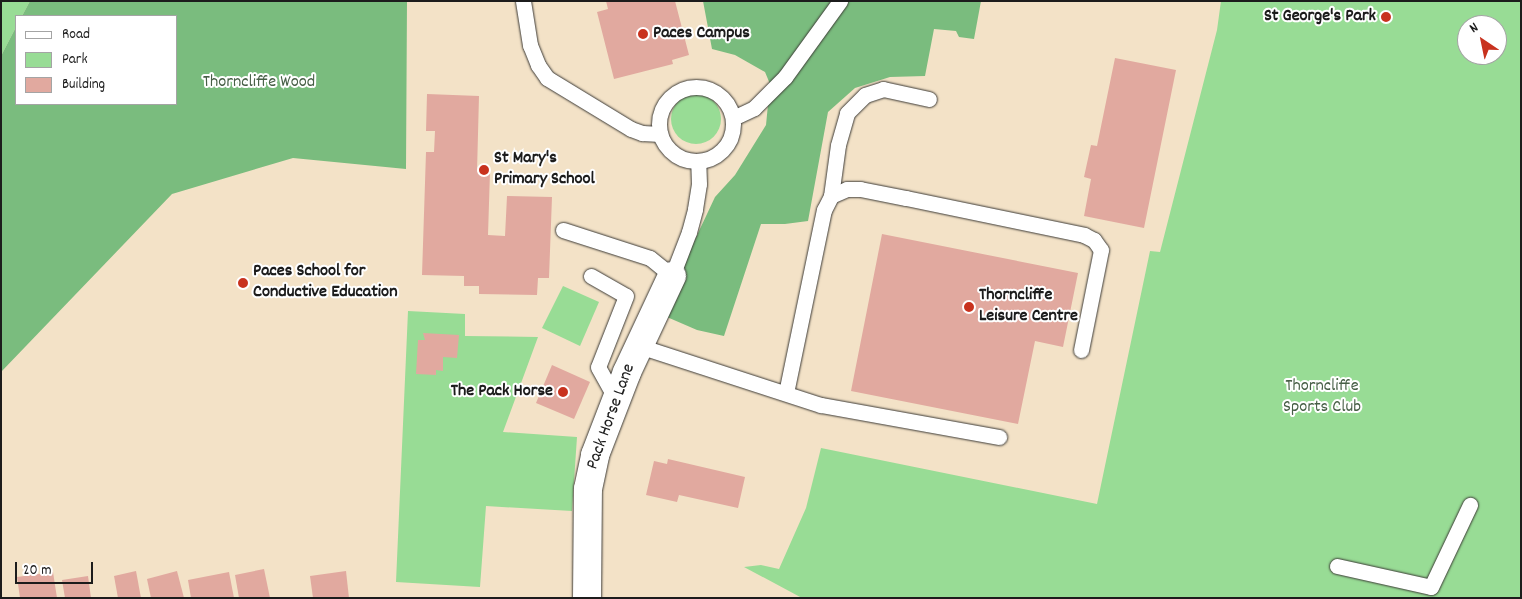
<!DOCTYPE html>
<html>
<head>
<meta charset="utf-8">
<style>
	body { margin:0 }
	#map { position:relative; width:1522px; height:599px; overflow:hidden; background:#f3e2c7; font-family:Dekko,sans-serif }
	div>[style] { position:absolute }
	[style*='--x'] { left:calc(var(--x)*1px); top:calc(var(--y)*1px); width:calc(var(--w)*1px); rotate:calc(var(--a)*1deg) }
	.green>* { inset:0; background:#98dc95 }
	.round { border-radius:50% }
	.forest>* { inset:0; background:#7abc7e }
	.building>* { inset:0; background:#e1a99f }
	.roads { filter:drop-shadow(0 0 1px #3c3a36) drop-shadow(0 0 1px #3c3a36) }
	.service>* { height:15px; margin:-7.5px; padding:0 7.5px; transform-origin:7.5px; border-radius:7.5px; background:#fff }
	.service>.ring { margin:-7.5px; padding:0; box-sizing:content-box; background:none; border:15px solid #fff; border-radius:50% }
	.minor>* { height:28px; margin:-14px; padding:0 14px; transform-origin:14px; border-radius:14px; background:#fff }
	.dots>* { width:14px; height:14px; translate:-50% -50%; box-sizing:border-box; border:2px solid #fff; border-radius:50% }
	span { translate:-50% -50%; white-space:nowrap; text-align:center; line-height:1.15; -webkit-text-stroke:4px #fff; paint-order:stroke }
	.poi-label { font-size:18px; color:#1c1c1c; font-weight:700 }
	.right { translate:-100% -50%; text-align:right }
	.left { translate:0 -50%; text-align:left }
	.park-label { font-size:18px; color:#475f46 }
	.street-label { font-size:18px; color:#1c1c1c }
	.frame { position:absolute; inset:0; border:2px solid #1c1c1c; pointer-events:none }
	.legend { position:absolute; left:15px; top:15px; width:162px; height:90px; box-sizing:border-box; background:#fff; border:1px solid #a4a4a4; margin:0; padding:6px 9px; list-style:none; font-size:15px; color:#1c1c1c }
	.legend li { display:flex; align-items:center; gap:10px; height:25px }
	.legend b { width:25px; border:1px solid #a4a4a4 }
	.north { position:absolute; left:1457px; top:15px; width:50px; height:50px; box-sizing:border-box; background:#fff; border:1px solid #a4a4a4; border-radius:50%; rotate:326deg; font-size:14px; font-weight:700; line-height:20px; text-align:center; color:#1c1c1c }
	.north::after { content:''; display:block; margin:auto; width:18px; height:22px; background:#c8321e; clip-path:polygon(50% 0,100% 100%,50% 72%,0 100%) }
	.scale { position:absolute; left:15px; top:562px; width:78px; height:22px; box-sizing:border-box; border:2px solid #1c1c1c; border-top:0; padding-left:6px; font-size:15px; line-height:18px; white-space:nowrap; color:#1c1c1c; -webkit-text-stroke:4px #fff; paint-order:stroke }
</style>
</head>
<body>
<div id="map">
	<div class="green">
		<div style="clip-path:polygon(1px 1px,30px 1px,22px 16px,16px 16px,16px 27px,1px 56px)"></div>
		<div style="clip-path:polygon(evenodd,1221px 1px,1521px 1px,1521px 598px,802px 598px,744px 567px,761px 565px,779px 569px,806px 508px,821px 448px,1097px 504px,1150px 251px,1160px 252px,1217px 30px,1221px 1px,1467px 25px,1497px 25px,1497px 55px,1467px 55px,1467px 25px)"></div>
		<div class="round" style="left:671px;top:94px;width:50px;height:50px"></div>
		<div style="clip-path:polygon(563px 286px,599px 302px,580px 346px,542px 328px)"></div>
		<div style="clip-path:polygon(408px 311px,465px 314px,465px 336px,538px 337px,503px 432px,577px 437px,572px 511px,486px 506px,480px 587px,396px 582px)"></div>
	</div>
	<div class="forest">
		<div style="clip-path:polygon(30px 1px,407px 1px,406px 169px,293px 158px,172px 194px,1px 372px,1px 56px,16px 27px,16px 104px,176px 104px,176px 16px,22px 16px)"></div>
		<div style="clip-path:polygon(703px 1px,981px 1px,974px 39px,959px 37px,956px 31px,934px 29px,925px 76px,890px 77px,855px 88px,828px 112px,808px 221px,785px 224px,761px 224px,724px 336px,697px 330px,660px 314px,715px 197px,735px 175px,766px 125px,770px 84px,765px 72px,735px 55px,712px 49px)"></div>
	</div>
	<div class="building">
		<div style="clip-path:polygon(606px 1px,675px 1px,689px 55px,672px 60px,673px 64px,614px 79px,597px 12px,608px 9px)"></div>
		<div style="clip-path:polygon(1115px 58px,1176px 70px,1144px 228px,1084px 216px,1091px 179px,1084px 177px,1091px 145px,1097px 146px)"></div>
		<div style="clip-path:polygon(427px 94px,479px 96px,477px 172px,490px 172px,488px 235px,505px 236px,507px 196px,552px 197px,549px 278px,538px 278px,537px 295px,479px 294px,479px 286px,464px 286px,464px 276px,422px 275px,426px 152px,434px 152px,435px 131px,426px 131px)"></div>
		<div style="clip-path:polygon(882px 234px,1078px 273px,1063px 347px,1035px 341px,1018px 424px,851px 391px)"></div>
		<div style="clip-path:polygon(423px 333px,459px 335px,457px 358px,443px 357px,443px 371px,436px 370px,436px 375px,416px 374px,418px 340px,425px 340px)"></div>
		<div style="clip-path:polygon(552px 365px,590px 382px,574px 419px,536px 403px)"></div>
		<div style="clip-path:polygon(668px 459px,745px 477px,738px 508px,679px 495px,677px 502px,646px 495px,654px 461px,667px 464px)"></div>
		<div style="clip-path:polygon(264px 569px,270px 598px,239px 598px,235px 575px)"></div>
		<div style="clip-path:polygon(136px 571px,141px 598px,118px 598px,114px 576px)"></div>
		<div style="clip-path:polygon(177px 571px,184px 598px,151px 598px,147px 579px)"></div>
		<div style="clip-path:polygon(346px 571px,349px 598px,313px 598px,310px 576px)"></div>
		<div style="clip-path:polygon(53px 572px,57px 598px,20px 598px,17px 577px)"></div>
		<div style="clip-path:polygon(229px 572px,234px 598px,191px 598px,188px 580px)"></div>
		<div style="clip-path:polygon(88px 576px,91px 598px,65px 598px,62px 580px)"></div>
	</div>
	<div class="roads">
		<div class="service">
			<div style="--x:523;--y:1;--w:45;--a:81"></div>
			<div style="--x:530;--y:45;--w:22;--a:68"></div>
			<div style="--x:538;--y:65;--w:16;--a:55"></div>
			<div style="--x:547;--y:78;--w:98;--a:31.3"></div>
			<div style="--x:631;--y:129;--w:12;--a:20"></div>
			<div style="--x:642;--y:133;--w:18;--a:3"></div>
			<div class="ring" style="left:659px;top:87px;width:59px;height:59px"></div>
			<div style="--x:733;--y:118;--w:23;--a:-25"></div>
			<div style="--x:754;--y:108;--w:44;--a:-45"></div>
			<div style="--x:785;--y:77;--w:94;--a:-54.1"></div>
			<div style="--x:831;--y:196;--w:51;--a:-82.2"></div>
			<div style="--x:838;--y:145;--w:33;--a:-74"></div>
			<div style="--x:847;--y:113;--w:25;--a:-45"></div>
			<div style="--x:865;--y:95;--w:19;--a:-18"></div>
			<div style="--x:883;--y:89;--w:47;--a:12.3"></div>
			<div style="--x:563;--y:230;--w:91;--a:17.8"></div>
			<div style="--x:650;--y:258;--w:28;--a:39"></div>
			<div style="--x:672;--y:276;--w:47;--a:-68.9"></div>
			<div style="--x:689;--y:232;--w:24;--a:-75"></div>
			<div style="--x:695;--y:209;--w:25;--a:-81"></div>
			<div style="--x:699;--y:184;--w:23;--a:-92"></div>
			<div style="--x:591;--y:276;--w:40;--a:29.7"></div>
			<div style="--x:626;--y:296;--w:76;--a:111.5"></div>
			<div style="--x:598;--y:367;--w:37;--a:61"></div>
			<div style="--x:639;--y:346;--w:191;--a:18"></div>
			<div style="--x:821;--y:405;--w:181;--a:10.2"></div>
			<div style="--x:786;--y:393;--w:187;--a:-78.3"></div>
			<div style="--x:824;--y:210;--w:16;--a:-63"></div>
			<div style="--x:831;--y:196;--w:17;--a:-24"></div>
			<div style="--x:847;--y:189;--w:13;--a:0"></div>
			<div style="--x:860;--y:189;--w:47;--a:11.1"></div>
			<div style="--x:906;--y:198;--w:182;--a:11.7"></div>
			<div style="--x:1084;--y:235;--w:11;--a:27"></div>
			<div style="--x:1094;--y:240;--w:12;--a:55"></div>
			<div style="--x:1101;--y:250;--w:102;--a:101.3"></div>
			<div style="--x:1337;--y:566;--w:96;--a:12.6"></div>
			<div style="--x:1431;--y:587;--w:91;--a:-64.6"></div>
		</div>
		<div class="minor">
			<div style="--x:587;--y:598;--w:109;--a:-89.5"></div>
			<div style="--x:588;--y:489;--w:35;--a:-78"></div>
			<div style="--x:595;--y:455;--w:89;--a:-68.9"></div>
			<div style="--x:627;--y:372;--w:106;--a:-64.9"></div>
		</div>
	</div>
	<div class="dots">
		<div style="left:1386px;top:17px;background:#c8321e"></div>
		<div style="left:643px;top:34px;background:#c8321e"></div>
		<div style="left:484px;top:170px;background:#c8321e"></div>
		<div style="left:243px;top:283px;background:#c8321e"></div>
		<div style="left:969px;top:307px;background:#c8321e"></div>
		<div style="left:563px;top:392px;background:#c8321e"></div>
	</div>
	<div class="poi-label">
		<span class="right" style="left:1376px;top:17px">St George's Park</span>
		<span class="left" style="left:653px;top:34px">Paces Campus</span>
		<span class="left" style="left:494px;top:170px">St Mary's<br>Primary School</span>
		<span class="left" style="left:253px;top:283px">Paces School for<br>Conductive Education</span>
		<span class="left" style="left:979px;top:307px">Thorncliffe<br>Leisure Centre</span>
		<span class="right" style="left:553px;top:392px">The Pack Horse</span>
	</div>
	<div class="park-label">
		<span style="left:259px;top:83px">Thorncliffe Wood</span>
		<span style="left:1322px;top:398px">Thorncliffe<br>Sports Club</span>
	</div>
	<div class="street-label">
		<span style="left:612px;top:417px;rotate:-70deg">Pack Horse Lane</span>
	</div>
	<div class="frame"></div>
	<ul class="legend">
	<li><b style="height:6px;background:#fff"></b>Road</li>
	<li><b style="height:14px;background:#98dc95"></b>Park</li>
	<li><b style="height:14px;background:#e1a99f"></b>Building</li>
	</ul>
	<div class="north">N</div>
	<div class="scale">20 m</div>
</div>
</body>
</html>
